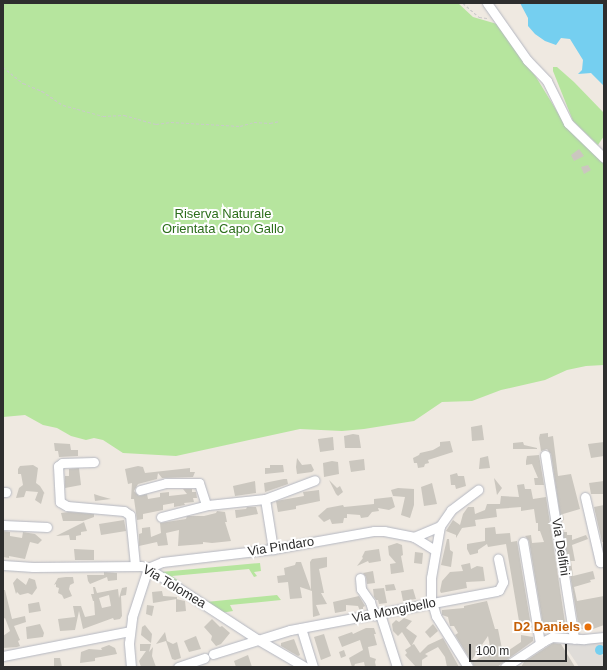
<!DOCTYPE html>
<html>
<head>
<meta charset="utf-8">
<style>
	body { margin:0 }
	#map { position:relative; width:607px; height:670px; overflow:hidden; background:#efe9e1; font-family:Arial,sans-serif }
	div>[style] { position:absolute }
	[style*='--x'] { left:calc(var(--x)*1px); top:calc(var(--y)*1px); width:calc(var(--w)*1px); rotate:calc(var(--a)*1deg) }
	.green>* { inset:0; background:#b6e59e }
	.plaza>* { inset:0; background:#dfdcd8 }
	.water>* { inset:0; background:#75cff0 }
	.round { border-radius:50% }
	.building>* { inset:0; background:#cbc7bf }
	.path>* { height:1px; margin-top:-0.5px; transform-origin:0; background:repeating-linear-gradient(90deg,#c9c9c9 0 3px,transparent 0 5px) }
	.roads { filter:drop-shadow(0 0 1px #b4b7c1) drop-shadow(0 0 1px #b4b7c1) }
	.minor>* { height:9px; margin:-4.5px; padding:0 4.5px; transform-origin:4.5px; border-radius:4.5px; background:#fff }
	.dots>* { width:11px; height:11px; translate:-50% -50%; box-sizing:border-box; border:2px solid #fff; border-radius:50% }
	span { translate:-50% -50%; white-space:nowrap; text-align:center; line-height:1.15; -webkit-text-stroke:4px #fff; paint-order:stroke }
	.park-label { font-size:13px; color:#2c6e1b }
	.street-label { font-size:13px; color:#2e2e2e }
	.food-label { font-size:13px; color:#c56008; font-weight:700 }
	.right { translate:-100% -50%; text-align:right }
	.frame { position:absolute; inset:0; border:4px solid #2e2e2e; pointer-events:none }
	.scale { position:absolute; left:469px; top:644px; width:98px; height:18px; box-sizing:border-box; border:2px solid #2e2e2e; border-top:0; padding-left:5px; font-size:12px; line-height:14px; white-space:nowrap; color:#2e2e2e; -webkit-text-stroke:3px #fff; paint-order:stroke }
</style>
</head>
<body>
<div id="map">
	<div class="green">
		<div style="clip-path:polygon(3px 3px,458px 3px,473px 17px,497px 24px,536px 77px,566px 126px,604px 163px,604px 365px,586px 366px,567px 370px,545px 380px,501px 390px,472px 401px,442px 402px,414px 421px,364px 429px,342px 431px,300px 429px,176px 456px,123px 453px,103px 440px,94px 438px,86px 440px,71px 436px,57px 428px,43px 425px,25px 415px,3px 417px)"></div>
		<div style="clip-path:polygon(553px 67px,557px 67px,574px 82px,604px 113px,604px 136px,598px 145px,573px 121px,553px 71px)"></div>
		<div style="clip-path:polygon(260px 563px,261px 571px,254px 572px,257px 576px,254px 577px,249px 569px,172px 576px,180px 582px,179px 584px,161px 572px)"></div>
		<div style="clip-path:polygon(277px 595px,281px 600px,230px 605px,233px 611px,221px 613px,206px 602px)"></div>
	</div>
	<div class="plaza">
		<div style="clip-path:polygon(604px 639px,604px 646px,599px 645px,595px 649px,603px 656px,604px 655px,604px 667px,579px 667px,561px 640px)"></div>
	</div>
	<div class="water">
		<div style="clip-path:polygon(520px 3px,604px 3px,604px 86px,591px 73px,578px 74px,582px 70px,583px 60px,570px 39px,561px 38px,556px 45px,545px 41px,535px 34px,528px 26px,528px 18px)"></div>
		<div class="round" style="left:595px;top:645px;width:10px;height:10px"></div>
	</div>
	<div class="building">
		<div style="clip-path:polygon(579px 149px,584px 156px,574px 161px,571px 155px)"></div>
		<div style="clip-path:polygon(588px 165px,591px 170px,584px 174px,581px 167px)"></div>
		<div style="clip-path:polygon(482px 425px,484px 440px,472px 441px,471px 427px)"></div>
		<div style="clip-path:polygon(548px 433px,548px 437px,553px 436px,558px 476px,571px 474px,580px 509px,563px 514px,564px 520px,561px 521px,551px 454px,547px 449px,541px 451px,539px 438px,540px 434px)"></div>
		<div style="clip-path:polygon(353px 434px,359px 435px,361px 448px,345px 448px,344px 436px)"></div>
		<div style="clip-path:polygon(333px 437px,334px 450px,320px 452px,318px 439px)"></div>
		<div style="clip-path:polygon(450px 441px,453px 452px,428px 460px,429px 463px,425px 464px,424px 467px,418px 468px,417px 463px,414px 463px,413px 458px,419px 455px,420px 453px,433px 450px,440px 446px,440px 442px)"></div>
		<div style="clip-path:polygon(523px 442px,524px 445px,537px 448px,537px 449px,513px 449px,513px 443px)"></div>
		<div style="clip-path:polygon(604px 442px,604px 456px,591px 458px,588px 444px)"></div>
		<div style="clip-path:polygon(54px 443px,70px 444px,71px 450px,78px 450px,78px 456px,59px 457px,58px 451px,55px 451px)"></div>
		<div style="clip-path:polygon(539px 455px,544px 485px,535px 485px,534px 478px,538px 478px,532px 464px,526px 465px,526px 461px,527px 456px)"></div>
		<div style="clip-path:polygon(488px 456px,490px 468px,479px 469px,480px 458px)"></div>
		<div style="clip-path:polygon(297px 458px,302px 465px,311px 464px,314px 470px,312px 472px,297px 474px,296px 467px)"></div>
		<div style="clip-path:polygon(364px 459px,365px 470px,351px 472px,349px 461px)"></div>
		<div style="clip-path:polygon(332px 461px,338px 462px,339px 474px,324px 477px,323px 463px)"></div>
		<div style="clip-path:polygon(33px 465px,38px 468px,36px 483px,40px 486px,45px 494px,44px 493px,41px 504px,35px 500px,38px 492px,26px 491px,24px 497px,16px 498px,19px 488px,23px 485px,21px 474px,18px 474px,18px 469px,20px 466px)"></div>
		<div style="clip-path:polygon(270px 465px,283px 465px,284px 472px,265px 474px,265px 468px,270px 468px)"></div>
		<div style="clip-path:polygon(138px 466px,143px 467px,145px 473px,190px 468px,190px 472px,195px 472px,193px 477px,162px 478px,158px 473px,157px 479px,138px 484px,134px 491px,139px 496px,147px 494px,148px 499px,160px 497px,160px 493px,169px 492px,169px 496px,187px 494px,183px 489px,192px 489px,192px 492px,196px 492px,197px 498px,193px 498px,194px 502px,184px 503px,185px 505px,174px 507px,174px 503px,163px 505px,163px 510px,143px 514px,143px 519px,137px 520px,134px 499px,131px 499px,132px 483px,128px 484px,125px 469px)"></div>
		<div style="clip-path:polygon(79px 468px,81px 485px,65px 488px,65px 476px,69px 476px,69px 469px)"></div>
		<div style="clip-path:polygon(457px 473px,458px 476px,464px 476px,466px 486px,456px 489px,455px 485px,451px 485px,450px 475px)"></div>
		<div style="clip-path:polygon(494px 478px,502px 488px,497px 495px)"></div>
		<div style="clip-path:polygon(284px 479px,287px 479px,288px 484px,265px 492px,264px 483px)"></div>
		<div style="clip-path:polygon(329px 480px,337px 488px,340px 486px,343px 492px,338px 496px,336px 494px)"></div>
		<div style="clip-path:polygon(255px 481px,256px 493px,235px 496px,233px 486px)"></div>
		<div style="clip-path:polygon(604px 481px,604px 494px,591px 494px,589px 483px)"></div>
		<div style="clip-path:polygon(432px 483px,437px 504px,424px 506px,421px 487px)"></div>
		<div style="clip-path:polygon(524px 484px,525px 489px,531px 489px,533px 499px,546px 497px,566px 629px,555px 630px,553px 628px,550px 631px,544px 631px,529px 541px,525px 536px,531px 535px,532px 543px,544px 542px,540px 531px,538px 531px,538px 523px,536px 523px,534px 509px,521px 511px,521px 507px,496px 509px,497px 517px,475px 520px,476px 526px,462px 528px,456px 538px,456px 535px,446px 531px,453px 520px,460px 525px,463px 514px,468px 507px,474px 507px,475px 514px,485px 510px,487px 504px,500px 504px,501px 496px,519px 497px,517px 485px)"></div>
		<div style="clip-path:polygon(398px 488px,414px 489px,414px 505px,410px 518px,401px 515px,405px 497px,393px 496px,391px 490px)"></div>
		<div style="clip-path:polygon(319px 490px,320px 501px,296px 506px,296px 509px,278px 512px,276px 501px,304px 496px,303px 492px)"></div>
		<div style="clip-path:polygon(94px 494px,100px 496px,111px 499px,95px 501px)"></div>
		<div style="clip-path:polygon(392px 497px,395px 507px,389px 510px,378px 508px,379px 511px,372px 512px,368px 517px,361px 518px,360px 515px,347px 514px,347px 518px,344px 518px,343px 523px,332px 524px,330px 519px,324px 522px,318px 516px,327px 508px,343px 505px,344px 507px,374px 504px,374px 499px)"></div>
		<div style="clip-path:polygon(604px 505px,604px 542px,602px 542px,594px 507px)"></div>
		<div style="clip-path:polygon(247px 507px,256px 507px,258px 514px,236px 518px,235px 510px,246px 509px)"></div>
		<div style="clip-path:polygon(217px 511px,225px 512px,227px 522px,225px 522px,231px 541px,212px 543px,203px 542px,203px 544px,178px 546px,179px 530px,166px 533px,168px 545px,158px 546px,157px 542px,139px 546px,139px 534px,142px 533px,142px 528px,150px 527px,151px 537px,161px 533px,160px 523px,186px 519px,187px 516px,204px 516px,216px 513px)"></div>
		<div style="clip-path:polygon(69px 512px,94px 514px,94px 517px,83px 521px,63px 521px,61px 513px)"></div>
		<div style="clip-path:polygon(124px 520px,126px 531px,101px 535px,99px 524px)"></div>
		<div style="clip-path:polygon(84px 522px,87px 531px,81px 532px,81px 535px,76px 536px,76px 540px,70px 540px,69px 535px,56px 536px)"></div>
		<div style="clip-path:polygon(495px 527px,496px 534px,510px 533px,511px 542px,517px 541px,532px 632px,521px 633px,506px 544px,488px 547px,487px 544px,478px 550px,478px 553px,470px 555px,467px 549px,467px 544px,485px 541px,485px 528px)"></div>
		<div style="clip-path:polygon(3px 531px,10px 532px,10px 536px,22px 538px,23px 532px,35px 534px,42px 540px,38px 544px,30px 542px,25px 559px,9px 556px,9px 558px,3px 557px)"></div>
		<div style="clip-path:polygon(563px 532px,567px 532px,567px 535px,572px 535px,572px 540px,586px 535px,588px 539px,572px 545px,575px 561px,571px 561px,573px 576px,593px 571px,595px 579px,590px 580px,591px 582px,574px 587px,577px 601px,604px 596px,604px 625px,593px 629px,579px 629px)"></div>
		<div style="clip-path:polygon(447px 539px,449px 539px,450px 550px,453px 552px,451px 567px,441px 565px)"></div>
		<div style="clip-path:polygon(397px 543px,402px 545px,403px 555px,401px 556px,404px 572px,391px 574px,390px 564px,396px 563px,389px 555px,388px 546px)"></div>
		<div style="clip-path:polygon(74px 549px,94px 550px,94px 560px,75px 560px)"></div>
		<div style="clip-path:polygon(379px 549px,381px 561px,369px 563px,368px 561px,357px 566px,363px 558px,362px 557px,365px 551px)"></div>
		<div style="clip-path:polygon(415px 552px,423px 553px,422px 564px,414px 563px)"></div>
		<div style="clip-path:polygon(327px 557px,327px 567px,319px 569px,324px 593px,321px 593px,327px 604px,316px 605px,320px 615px,313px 617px,312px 591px,300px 587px,302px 598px,290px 599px,288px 582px,278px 583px,277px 576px,285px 575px,284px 568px,295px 565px,296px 562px,301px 562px,311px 590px,310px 562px,312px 559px)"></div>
		<div style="clip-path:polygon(470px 563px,471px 569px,477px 566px,483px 567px,485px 581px,466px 582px,467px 588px,441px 593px,440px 591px,442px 581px,450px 572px,463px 571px,461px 565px)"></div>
		<div style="clip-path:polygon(373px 571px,375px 583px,367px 584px,366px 577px,363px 573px)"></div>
		<div style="clip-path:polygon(104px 572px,117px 573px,117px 580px,108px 581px,107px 577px,90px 584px,88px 581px,87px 575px,104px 575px)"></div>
		<div style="clip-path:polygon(66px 577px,73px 577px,74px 583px,70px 585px,69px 589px,72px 596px,64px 599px,62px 595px,58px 593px,59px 588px,56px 587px,56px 584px,54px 585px,58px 578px)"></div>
		<div style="clip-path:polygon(17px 578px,26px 585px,29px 578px,35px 580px,37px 588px,32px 595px,28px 593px,20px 595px,17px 592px,16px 594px,13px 583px)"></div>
		<div style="clip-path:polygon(394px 584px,396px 590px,386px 591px,385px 585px)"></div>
		<div style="clip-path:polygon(evenodd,93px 587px,95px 587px,97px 593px,118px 589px,119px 598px,122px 588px,127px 587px,126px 595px,121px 596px,122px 616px,120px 619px,114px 620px,113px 618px,83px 629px,79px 611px,75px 630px,60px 631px,58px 619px,75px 617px,73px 606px,81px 606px,85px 617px,95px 615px,94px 601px,93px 601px,91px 594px,94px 594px,93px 587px,109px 595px,111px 606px,102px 608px,99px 598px,109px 595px)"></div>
		<div style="clip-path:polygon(384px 588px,387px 603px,379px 604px,378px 600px,376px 600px,374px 597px,373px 589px)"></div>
		<div style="clip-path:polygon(413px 589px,416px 599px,403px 601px,401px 591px)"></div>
		<div style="clip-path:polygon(3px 590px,5px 590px,12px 619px,25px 616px,26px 622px,14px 626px,20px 640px,18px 641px,20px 646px,17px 647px,3px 648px,3px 636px,10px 631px,5px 618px,3px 619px)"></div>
		<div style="clip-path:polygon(162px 591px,163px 596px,177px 597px,177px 599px,153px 603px,152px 592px)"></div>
		<div style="clip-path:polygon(359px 596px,365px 606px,363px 607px,363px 610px,360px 611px,358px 606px,346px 605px,346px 611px,335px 613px,333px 602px)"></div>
		<div style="clip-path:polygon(176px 599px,185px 601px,186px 611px,176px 612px)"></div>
		<div style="clip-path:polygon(487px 601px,495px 629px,498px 629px,503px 654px,521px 642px,521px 635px,533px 637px,533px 641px,497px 667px,474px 667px,472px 662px,491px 652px,488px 636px,471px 661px,455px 635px,458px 633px,454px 626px,450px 626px,448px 617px,442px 615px,442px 610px,464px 608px,464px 606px)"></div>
		<div style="clip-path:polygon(39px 602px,41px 611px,29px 613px,28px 604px)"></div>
		<div style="clip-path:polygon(147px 605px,154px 606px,152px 616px,146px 614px)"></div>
		<div style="clip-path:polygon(404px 618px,412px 621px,406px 628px,417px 636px,412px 645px,414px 644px,420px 653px,428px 645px,443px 638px,459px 667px,447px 667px,445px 657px,438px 647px,425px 654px,428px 656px,422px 660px,422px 667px,416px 667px,405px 655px,407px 653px,405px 650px,411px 646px,402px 632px,398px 636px,393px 631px,392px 624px,396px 620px,399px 622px)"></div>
		<div style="clip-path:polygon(212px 619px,220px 627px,222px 626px,230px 633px,221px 644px,216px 646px,211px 640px,212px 636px,204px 627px)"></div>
		<div style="clip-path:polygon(40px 624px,44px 633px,43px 637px,27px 639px,26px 627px)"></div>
		<div style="clip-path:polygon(433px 624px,438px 631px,430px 638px,425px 632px)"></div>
		<div style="clip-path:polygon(145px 625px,152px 634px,151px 643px,141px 635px,142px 627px)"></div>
		<div style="clip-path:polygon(366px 628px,374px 628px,376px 634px,374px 634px,377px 645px,368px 647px,370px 657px,376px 659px,375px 662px,376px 667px,365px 667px,364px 662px,355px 664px,354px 667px,352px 667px,349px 658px,363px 650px,360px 640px,342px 647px,338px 637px,352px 632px,353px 634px)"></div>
		<div style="clip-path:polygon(165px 632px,167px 641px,173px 644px,177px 642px,181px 658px,175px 660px,172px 659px,166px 641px,156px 644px)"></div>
		<div style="clip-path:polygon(324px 634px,331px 656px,321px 660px,314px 637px)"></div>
		<div style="clip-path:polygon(196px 636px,201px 649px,189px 652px,184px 641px)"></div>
		<div style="clip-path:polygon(294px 639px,300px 655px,298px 656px,281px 646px,281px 643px)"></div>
		<div style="clip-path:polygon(553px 643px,561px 644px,575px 667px,521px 667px,524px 662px)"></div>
		<div style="clip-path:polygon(140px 644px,151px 644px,149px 652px,153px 647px,152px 656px,156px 667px,141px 667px,139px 661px,146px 651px,140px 651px)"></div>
		<div style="clip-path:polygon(109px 645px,115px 648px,117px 654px,95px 658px,95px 661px,80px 663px,81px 652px,89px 649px,102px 650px,101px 648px)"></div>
		<div style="clip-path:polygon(344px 650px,346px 656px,341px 658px,339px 652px)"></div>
		<div style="clip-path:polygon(248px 655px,252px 667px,236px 667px,234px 661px)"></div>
		<div style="clip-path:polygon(54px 658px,60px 658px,62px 667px,54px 667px)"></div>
	</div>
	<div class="path">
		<div style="--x:463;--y:3;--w:21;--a:41"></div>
		<div style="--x:479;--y:17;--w:8;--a:7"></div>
		<div style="--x:3;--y:67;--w:26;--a:39"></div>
		<div style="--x:23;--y:83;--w:21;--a:23"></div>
		<div style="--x:42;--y:91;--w:25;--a:34"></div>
		<div style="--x:63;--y:105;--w:41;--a:15.4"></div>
		<div style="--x:103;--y:116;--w:21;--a:-3"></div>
		<div style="--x:124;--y:115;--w:33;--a:16"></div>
		<div style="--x:156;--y:124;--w:15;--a:-8"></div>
		<div style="--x:171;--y:122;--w:69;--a:3.3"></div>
		<div style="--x:240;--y:126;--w:15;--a:-16"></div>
		<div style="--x:254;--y:122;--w:16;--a:4"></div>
		<div style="--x:270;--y:123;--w:10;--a:-11"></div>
	</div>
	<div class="roads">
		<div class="minor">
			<div style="--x:487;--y:3;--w:70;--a:54.9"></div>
			<div style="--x:527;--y:60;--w:29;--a:46"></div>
			<div style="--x:547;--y:81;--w:47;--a:63.4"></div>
			<div style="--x:568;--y:123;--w:50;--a:44.2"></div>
			<div style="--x:545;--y:455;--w:186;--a:81"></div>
			<div style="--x:94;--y:462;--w:32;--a:178"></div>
			<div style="--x:62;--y:463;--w:5;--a:143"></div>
			<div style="--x:58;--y:466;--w:36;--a:87"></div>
			<div style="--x:60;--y:502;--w:8;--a:30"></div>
			<div style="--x:67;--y:506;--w:57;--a:5"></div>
			<div style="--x:124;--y:511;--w:7;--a:34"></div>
			<div style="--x:130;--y:515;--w:50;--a:84.3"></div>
			<div style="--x:140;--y:490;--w:27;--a:-15"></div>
			<div style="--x:166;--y:483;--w:33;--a:0"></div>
			<div style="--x:199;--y:483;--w:23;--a:72"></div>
			<div style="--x:3;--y:492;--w:3;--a:0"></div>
			<div style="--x:585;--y:497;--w:67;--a:77"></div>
			<div style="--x:600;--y:562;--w:4;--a:-14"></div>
			<div style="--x:265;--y:499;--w:51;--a:80.9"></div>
			<div style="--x:161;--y:517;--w:49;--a:-14.3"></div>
			<div style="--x:208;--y:505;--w:57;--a:-6"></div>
			<div style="--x:265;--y:499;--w:53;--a:-20.8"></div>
			<div style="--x:3;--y:525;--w:44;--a:2.6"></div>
			<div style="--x:414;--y:537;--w:28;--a:-23"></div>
			<div style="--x:523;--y:542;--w:103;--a:80.5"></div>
			<div style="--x:3;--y:565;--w:30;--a:4"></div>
			<div style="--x:33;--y:567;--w:108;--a:-0.5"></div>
			<div style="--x:141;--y:566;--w:7;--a:16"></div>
			<div style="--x:148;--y:568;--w:130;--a:33.1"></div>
			<div style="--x:257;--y:639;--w:56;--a:30.3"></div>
			<div style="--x:148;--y:568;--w:15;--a:-23"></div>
			<div style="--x:162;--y:562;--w:112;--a:-6.7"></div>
			<div style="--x:273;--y:549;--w:103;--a:-10.1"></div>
			<div style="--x:374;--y:531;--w:10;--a:0"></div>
			<div style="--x:384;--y:531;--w:31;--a:11"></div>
			<div style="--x:414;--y:537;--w:25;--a:32"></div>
			<div style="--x:360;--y:578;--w:11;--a:85"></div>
			<div style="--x:361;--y:589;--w:16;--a:55"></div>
			<div style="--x:370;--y:602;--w:14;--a:73"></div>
			<div style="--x:380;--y:614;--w:56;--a:72.2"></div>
			<div style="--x:301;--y:628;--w:41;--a:72.9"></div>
			<div style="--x:213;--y:654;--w:81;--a:-17.3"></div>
			<div style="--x:290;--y:630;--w:210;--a:-10.7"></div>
			<div style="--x:496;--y:591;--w:3;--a:-18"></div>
			<div style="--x:499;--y:590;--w:9;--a:-63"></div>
			<div style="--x:503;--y:582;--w:24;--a:-102"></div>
			<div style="--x:3;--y:656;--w:129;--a:-11.1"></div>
			<div style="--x:131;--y:667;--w:24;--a:-95"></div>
			<div style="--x:129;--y:643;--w:26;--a:-83"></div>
			<div style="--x:132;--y:617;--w:52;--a:-71.9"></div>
			<div style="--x:178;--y:667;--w:28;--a:-19"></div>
			<div style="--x:468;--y:667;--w:60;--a:-122.1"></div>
			<div style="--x:436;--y:616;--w:19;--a:-106"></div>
			<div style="--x:431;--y:598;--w:20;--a:-90"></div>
			<div style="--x:431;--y:578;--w:53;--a:-80.2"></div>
			<div style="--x:440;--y:526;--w:19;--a:-55"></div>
			<div style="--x:451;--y:510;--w:34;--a:-37"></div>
			<div style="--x:505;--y:667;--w:47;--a:-33.7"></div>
			<div style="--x:544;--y:641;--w:9;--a:-27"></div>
			<div style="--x:552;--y:637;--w:32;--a:4"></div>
			<div style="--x:584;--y:639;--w:20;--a:-6"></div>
		</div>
	</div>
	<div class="dots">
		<div style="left:588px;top:627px;background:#e8710a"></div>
	</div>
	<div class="park-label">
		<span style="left:223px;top:222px">Riserva Naturale<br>Orientata Capo Gallo</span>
	</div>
	<div class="street-label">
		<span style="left:281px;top:547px;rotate:-9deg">Via Pindaro</span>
		<span style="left:560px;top:547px;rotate:81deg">Via Delfini</span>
		<span style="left:174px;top:587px;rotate:31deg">Via Tolomea</span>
		<span style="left:394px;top:611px;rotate:-11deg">Via Mongibello</span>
	</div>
	<div class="food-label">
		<span class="right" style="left:580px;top:627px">D2 Daniels</span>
	</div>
	<div class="frame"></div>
	<div class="scale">100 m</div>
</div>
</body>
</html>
